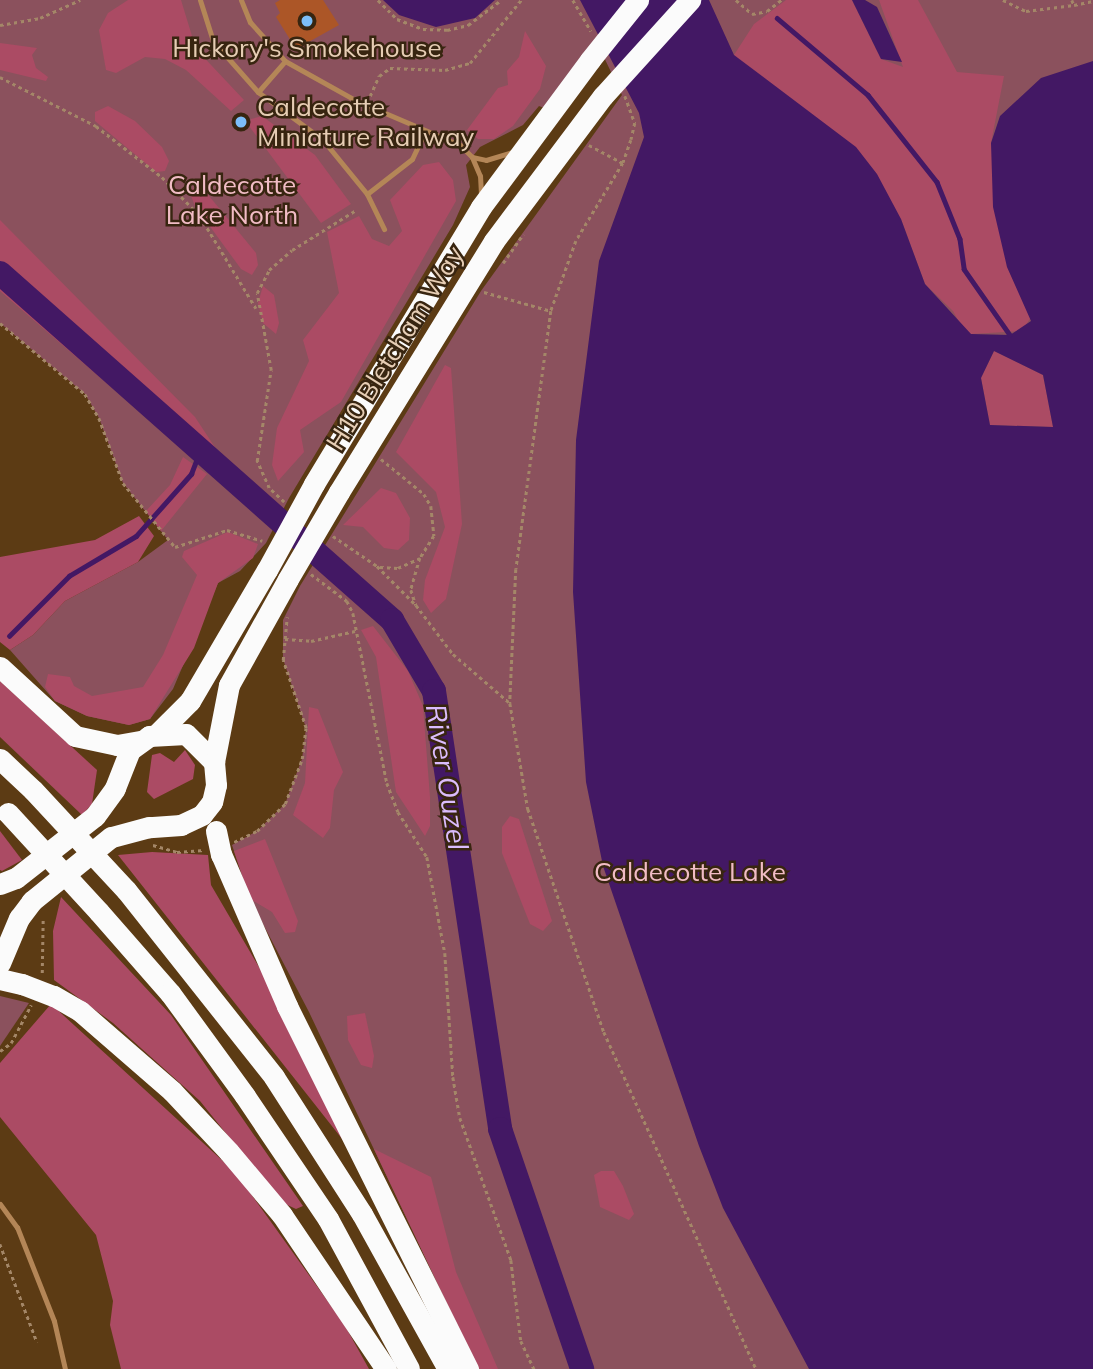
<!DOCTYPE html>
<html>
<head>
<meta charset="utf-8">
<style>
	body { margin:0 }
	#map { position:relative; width:1093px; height:1369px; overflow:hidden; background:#5c3b14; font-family:Mulish,sans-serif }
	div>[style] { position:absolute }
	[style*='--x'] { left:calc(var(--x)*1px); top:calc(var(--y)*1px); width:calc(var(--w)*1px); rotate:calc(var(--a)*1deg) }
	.green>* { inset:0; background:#8b515d }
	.forest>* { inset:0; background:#ab4b64 }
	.water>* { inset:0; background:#431864 }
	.stream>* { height:4.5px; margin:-2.25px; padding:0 2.25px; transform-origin:2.25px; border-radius:2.25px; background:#431864 }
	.river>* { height:24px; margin:-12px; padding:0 12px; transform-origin:12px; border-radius:12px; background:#431864 }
	.building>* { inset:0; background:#ac5627 }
	.path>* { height:2.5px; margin-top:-1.25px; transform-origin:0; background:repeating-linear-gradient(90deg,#a48768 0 3.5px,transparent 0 7px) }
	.lane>* { height:5px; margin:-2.5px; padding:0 2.5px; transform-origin:2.5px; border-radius:2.5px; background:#b48657 }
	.highway>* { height:21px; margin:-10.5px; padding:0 10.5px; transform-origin:10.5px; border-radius:10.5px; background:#fbfbfb }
	.highway-bridge>* { height:21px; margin:-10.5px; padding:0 10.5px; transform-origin:10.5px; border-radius:10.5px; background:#fbfbfb }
	.dots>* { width:19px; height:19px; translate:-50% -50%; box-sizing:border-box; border:4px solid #382510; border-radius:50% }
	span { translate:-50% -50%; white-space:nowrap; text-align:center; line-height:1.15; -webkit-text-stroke:5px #382510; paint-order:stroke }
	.poi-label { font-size:26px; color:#e6cdb4 }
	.left { translate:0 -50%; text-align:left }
	.park-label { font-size:26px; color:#f1bcc5 }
	.street-label { font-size:26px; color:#e6cdb4 }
	.water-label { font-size:28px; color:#dbbcfd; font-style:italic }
</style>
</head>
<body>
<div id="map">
	<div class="green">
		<div style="clip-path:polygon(0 0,1093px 0,1093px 1369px,478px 1369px,309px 1012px,250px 899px,232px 845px,257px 831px,285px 804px,302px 759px,306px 728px,283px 659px,283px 620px,300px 586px,481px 291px,622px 95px,600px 49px,552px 111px,539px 106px,523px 125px,480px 147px,466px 165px,470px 187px,453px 225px,289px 498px,266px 543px,240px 571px,218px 583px,173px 689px,150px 719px,129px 725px,87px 716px,55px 701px,10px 650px,33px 635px,65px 601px,138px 562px,168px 540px,123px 483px,99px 418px,85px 394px,0 323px)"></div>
		<div style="clip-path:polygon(0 996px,29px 1003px,0 1046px)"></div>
	</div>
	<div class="forest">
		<div style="clip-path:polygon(128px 0,181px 0,196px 49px,244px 100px,231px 111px,186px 70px,165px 59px,145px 57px,116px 73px,106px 70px,99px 30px,108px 13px)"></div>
		<div style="clip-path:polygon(786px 0,852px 0,881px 59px,903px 67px,879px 0,918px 0,957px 72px,1004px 76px,991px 143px,1007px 267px,1031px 317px,1022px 331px,971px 334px,962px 327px,953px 311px,925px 284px,901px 219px,734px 55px,754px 24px)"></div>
		<div style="clip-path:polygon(525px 31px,546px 66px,540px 89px,513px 126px,494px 139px,478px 139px,467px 130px,498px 88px,508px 85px,507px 71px,519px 57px)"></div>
		<div style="clip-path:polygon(0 43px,37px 48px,32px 55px,36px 68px,48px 77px,46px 81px,0 70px)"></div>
		<div style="clip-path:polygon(108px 106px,135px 121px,162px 147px,169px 161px,165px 171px,156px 172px,95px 121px,95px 112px)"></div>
		<div style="clip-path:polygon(262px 116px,315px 155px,351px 204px,321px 223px,249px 126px,251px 119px)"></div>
		<div style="clip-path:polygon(439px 162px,453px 180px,456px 201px,341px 402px,300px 430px,304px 452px,278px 481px,272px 465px,277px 428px,309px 361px,303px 340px,339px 293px,327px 232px,359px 216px,372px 239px,389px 246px,402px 231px,390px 200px,423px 165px)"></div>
		<div style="clip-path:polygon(200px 185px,256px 253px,258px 265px,252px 275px,241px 269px,195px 206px,189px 191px)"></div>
		<div style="clip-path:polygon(0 220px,195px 417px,226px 464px,185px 451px,0 291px)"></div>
		<div style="clip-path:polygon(263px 286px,274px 295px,279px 323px,276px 334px,263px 323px,258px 303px)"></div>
		<div style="clip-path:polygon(994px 351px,1043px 375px,1053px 427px,990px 425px,981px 378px)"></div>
		<div style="clip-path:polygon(445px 365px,451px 368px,462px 524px,446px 599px,431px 613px,423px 600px,425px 580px,445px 527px,436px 492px,396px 452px)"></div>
		<div style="clip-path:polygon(183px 457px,207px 474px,161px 531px,146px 511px,170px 485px)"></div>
		<div style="clip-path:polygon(381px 488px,396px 493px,410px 518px,409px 540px,398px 550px,384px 548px,363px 527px,343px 525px)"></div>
		<div style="clip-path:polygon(139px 516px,154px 536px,138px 562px,65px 601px,33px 635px,10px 650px,0 642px,0 557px,95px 540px)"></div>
		<div style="clip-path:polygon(228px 532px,258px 544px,253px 558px,218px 583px,194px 648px,150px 719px,129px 725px,87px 716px,55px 701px,45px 687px,48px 674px,70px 677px,74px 686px,92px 696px,143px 687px,163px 655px,197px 575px,182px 557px,184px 551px)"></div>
		<div style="clip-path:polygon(373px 626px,408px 671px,423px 706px,430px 797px,430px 826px,425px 836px,396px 792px,376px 657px,361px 630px)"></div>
		<div style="clip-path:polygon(0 681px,97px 770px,92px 804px,82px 815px,0 737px)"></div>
		<div style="clip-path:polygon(309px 707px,318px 709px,343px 772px,334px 790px,330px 828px,323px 838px,293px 815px,305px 783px)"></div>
		<div style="clip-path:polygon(185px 750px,195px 765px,193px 779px,154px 799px,147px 792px,152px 755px,160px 753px,174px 762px)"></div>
		<div style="clip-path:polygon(510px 816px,519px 819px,552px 921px,543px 931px,530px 924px,502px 853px,502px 827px)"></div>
		<div style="clip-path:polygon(0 831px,22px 860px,2px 871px,0 870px)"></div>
		<div style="clip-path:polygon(265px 839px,298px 921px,295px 932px,285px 933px,272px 912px,250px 899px,234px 851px)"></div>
		<div style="clip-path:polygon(152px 852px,208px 855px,211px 885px,263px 974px,350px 1149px,118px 855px)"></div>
		<div style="clip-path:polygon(61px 897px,171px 1015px,303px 1206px,296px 1209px,281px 1202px,200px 1101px,113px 1023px,54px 980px,53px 931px)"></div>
		<div style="clip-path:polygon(51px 1004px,236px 1173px,344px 1324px,369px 1369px,121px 1369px,110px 1325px,113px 1301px,96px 1235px,0 1117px,0 1063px)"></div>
		<div style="clip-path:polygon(365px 1013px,374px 1056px,372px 1068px,361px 1065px,348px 1040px,347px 1016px)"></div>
		<div style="clip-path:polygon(374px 1149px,431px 1177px,456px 1272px,498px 1369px,478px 1369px)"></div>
		<div style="clip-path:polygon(601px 1171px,614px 1171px,623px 1186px,634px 1214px,629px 1220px,600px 1207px,594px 1175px)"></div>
	</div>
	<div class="water">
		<div style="clip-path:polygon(383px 0,495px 0,475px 18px,436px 27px,399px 15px)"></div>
		<div style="clip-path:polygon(evenodd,580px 0,709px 0,734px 55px,856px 147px,877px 174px,901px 219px,925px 284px,971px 334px,1010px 335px,1031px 321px,1007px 267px,993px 207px,991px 143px,1000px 116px,1041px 78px,1093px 61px,1093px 1369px,809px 1369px,723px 1208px,699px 1146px,603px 866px,586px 782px,573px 592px,576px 440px,599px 261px,644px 137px,639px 113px,580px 0,994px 351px,1043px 375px,1053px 427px,990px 425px,981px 378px,994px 351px)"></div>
		<div style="clip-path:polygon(852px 0,865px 0,877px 7px,902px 62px,881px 59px)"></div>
	</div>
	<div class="stream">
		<div style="--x:777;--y:18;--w:119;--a:40.2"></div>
		<div style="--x:868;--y:95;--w:111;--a:51.6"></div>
		<div style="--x:937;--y:182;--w:61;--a:68"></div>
		<div style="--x:960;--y:239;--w:30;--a:82"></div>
		<div style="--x:964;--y:269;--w:80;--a:55.1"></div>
		<div style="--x:9;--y:636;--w:85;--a:-45"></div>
		<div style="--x:69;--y:576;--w:78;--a:-30.8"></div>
		<div style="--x:136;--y:536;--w:83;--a:-48.4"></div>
		<div style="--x:191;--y:474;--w:25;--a:-69"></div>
	</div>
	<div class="river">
		<div style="--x:0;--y:273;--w:524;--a:41.52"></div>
		<div style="--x:392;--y:620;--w:82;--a:59.4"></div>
		<div style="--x:434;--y:691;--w:443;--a:81.4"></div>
		<div style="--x:500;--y:1129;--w:254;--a:71.1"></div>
	</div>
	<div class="building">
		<div style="clip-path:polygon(280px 0,323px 0,339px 25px,296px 49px,276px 17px,280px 13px,275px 3px)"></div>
	</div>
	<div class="path">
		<div style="--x:378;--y:0;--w:27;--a:45"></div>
		<div style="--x:397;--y:19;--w:28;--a:21"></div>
		<div style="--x:423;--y:29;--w:24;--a:2"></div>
		<div style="--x:447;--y:30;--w:22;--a:-13"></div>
		<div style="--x:468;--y:25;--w:41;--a:-37.1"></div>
		<div style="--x:573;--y:0;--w:36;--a:60"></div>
		<div style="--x:736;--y:0;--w:21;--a:41"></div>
		<div style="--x:752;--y:14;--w:15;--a:-11"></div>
		<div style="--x:767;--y:11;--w:18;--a:-38"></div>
		<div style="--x:1003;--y:0;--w:25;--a:26"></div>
		<div style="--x:1026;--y:11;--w:48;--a:-7.1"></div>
		<div style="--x:1072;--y:0;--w:5;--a:68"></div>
		<div style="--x:1074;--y:5;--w:19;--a:-12"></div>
		<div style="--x:0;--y:25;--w:41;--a:-9.9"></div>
		<div style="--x:40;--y:18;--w:44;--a:-24.2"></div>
		<div style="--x:0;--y:77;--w:108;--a:27"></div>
		<div style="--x:96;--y:126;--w:83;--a:37.7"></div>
		<div style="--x:162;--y:177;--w:54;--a:45.7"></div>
		<div style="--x:200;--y:216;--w:108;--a:58.7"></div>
		<div style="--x:370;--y:96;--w:22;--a:-66"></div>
		<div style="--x:379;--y:76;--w:14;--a:-36"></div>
		<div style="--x:390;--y:68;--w:55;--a:2.1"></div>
		<div style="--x:445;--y:70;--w:26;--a:-16"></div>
		<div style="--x:470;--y:63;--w:81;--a:-51"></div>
		<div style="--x:625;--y:96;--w:29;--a:70"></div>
		<div style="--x:635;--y:123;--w:17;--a:103"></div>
		<div style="--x:631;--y:140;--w:24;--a:109"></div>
		<div style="--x:623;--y:163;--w:91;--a:121.1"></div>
		<div style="--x:576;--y:241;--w:74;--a:109.7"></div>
		<div style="--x:551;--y:311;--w:260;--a:97.7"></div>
		<div style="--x:516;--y:569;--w:134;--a:92.6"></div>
		<div style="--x:510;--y:703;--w:108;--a:80.4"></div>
		<div style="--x:528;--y:809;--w:236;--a:71.2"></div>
		<div style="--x:604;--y:1032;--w:370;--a:65.7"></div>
		<div style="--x:589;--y:145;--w:38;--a:28"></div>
		<div style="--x:503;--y:263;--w:35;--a:-55"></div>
		<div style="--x:484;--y:292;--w:70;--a:15.8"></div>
		<div style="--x:0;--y:323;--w:111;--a:39.9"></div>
		<div style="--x:85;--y:394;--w:28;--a:60"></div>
		<div style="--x:99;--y:418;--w:69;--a:69.7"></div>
		<div style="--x:123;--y:483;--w:82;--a:50.9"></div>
		<div style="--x:175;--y:547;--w:55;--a:-18.1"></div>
		<div style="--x:227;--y:530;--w:37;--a:17"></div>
		<div style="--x:381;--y:459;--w:55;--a:39.1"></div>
		<div style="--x:424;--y:494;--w:14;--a:60"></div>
		<div style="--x:431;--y:506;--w:30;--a:84"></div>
		<div style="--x:434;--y:536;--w:26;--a:122"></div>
		<div style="--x:284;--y:502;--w:21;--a:-137"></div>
		<div style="--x:269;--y:488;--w:30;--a:-114"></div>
		<div style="--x:257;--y:461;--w:92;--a:-81.3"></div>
		<div style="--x:271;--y:370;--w:78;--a:-100.3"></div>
		<div style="--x:257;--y:293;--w:26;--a:-62"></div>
		<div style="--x:269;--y:270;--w:30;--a:-41"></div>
		<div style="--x:292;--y:250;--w:75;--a:-32"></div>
		<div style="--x:333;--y:536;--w:53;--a:34.3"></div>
		<div style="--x:377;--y:566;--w:55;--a:45"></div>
		<div style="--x:380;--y:567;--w:18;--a:3"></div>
		<div style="--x:398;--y:568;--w:24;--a:-24"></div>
		<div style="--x:420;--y:558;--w:33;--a:106"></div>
		<div style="--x:411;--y:590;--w:16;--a:72"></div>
		<div style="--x:416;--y:605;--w:61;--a:52.9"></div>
		<div style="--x:453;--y:654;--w:75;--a:40.7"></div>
		<div style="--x:311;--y:574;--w:45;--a:36.9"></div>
		<div style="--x:347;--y:601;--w:13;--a:63"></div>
		<div style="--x:353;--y:613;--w:173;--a:78.7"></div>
		<div style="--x:387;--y:783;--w:31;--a:69"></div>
		<div style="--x:398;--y:812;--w:54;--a:57.2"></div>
		<div style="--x:427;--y:857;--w:98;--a:79.4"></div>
		<div style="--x:445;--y:953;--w:124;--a:86.3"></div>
		<div style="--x:453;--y:1077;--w:42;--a:80.3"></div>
		<div style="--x:460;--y:1118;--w:151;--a:70.2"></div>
		<div style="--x:511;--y:1260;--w:82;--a:83"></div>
		<div style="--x:521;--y:1341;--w:31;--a:65"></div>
		<div style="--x:285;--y:639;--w:26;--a:4"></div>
		<div style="--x:311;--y:641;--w:45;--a:-12.8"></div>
		<div style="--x:234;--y:842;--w:25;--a:-26"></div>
		<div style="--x:257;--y:831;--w:39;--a:-44"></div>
		<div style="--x:285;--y:804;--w:48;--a:-69.3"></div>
		<div style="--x:302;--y:759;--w:31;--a:-83"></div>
		<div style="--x:306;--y:728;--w:72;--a:-108.7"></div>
		<div style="--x:283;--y:660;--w:43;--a:-84.7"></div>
		<div style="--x:153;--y:845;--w:25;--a:16"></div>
		<div style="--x:177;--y:852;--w:27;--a:-4"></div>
		<div style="--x:42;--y:973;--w:56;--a:-89"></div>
		<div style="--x:0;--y:1051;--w:14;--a:-36"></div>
		<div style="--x:11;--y:1043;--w:43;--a:-62.2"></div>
		<div style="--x:0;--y:1244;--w:105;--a:69.3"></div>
	</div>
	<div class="lane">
		<div style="--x:200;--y:0;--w:43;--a:72.4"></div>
		<div style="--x:213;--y:41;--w:68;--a:48.6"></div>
		<div style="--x:258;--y:92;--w:81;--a:36.4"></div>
		<div style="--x:323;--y:140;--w:70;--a:50.8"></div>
		<div style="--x:367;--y:194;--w:39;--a:64"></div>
		<div style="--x:241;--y:0;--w:24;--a:68"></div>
		<div style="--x:250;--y:22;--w:52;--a:48.1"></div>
		<div style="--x:285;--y:61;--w:82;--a:29.1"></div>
		<div style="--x:357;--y:101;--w:112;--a:23.1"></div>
		<div style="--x:460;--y:145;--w:17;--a:45"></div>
		<div style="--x:258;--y:92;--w:41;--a:-48.9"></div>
		<div style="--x:367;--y:194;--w:57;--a:-37.9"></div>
		<div style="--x:412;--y:159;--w:31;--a:-65"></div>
		<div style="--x:481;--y:194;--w:18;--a:-93"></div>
		<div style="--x:480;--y:176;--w:21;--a:-113"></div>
		<div style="--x:472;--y:157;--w:14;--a:12"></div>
		<div style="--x:486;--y:160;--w:28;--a:-17"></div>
		<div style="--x:0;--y:1204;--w:29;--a:54"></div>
		<div style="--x:17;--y:1227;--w:101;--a:68.5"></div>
		<div style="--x:54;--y:1321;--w:49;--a:77.1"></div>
	</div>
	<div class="highway">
		<div style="--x:314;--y:484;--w:323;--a:-58.9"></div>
		<div style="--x:481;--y:207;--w:183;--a:-53.4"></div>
		<div style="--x:339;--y:492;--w:295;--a:-58.3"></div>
		<div style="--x:494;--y:241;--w:181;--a:-53.1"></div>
		<div style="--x:0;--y:667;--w:102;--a:42.6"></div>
		<div style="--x:75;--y:736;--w:43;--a:12.1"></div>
		<div style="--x:117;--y:745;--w:23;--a:-10"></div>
		<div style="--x:158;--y:733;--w:45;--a:-45"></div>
		<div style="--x:190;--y:701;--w:152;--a:-59.6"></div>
		<div style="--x:0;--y:759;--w:45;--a:43.2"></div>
		<div style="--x:214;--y:762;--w:78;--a:-79"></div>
		<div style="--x:229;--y:685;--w:121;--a:-60.9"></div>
		<div style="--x:221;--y:854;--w:166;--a:66.5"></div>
		<div style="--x:287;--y:1006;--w:406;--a:63.5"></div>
		<div style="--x:0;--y:884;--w:17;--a:-21"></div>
		<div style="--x:16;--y:878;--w:100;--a:-38.1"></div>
		<div style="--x:95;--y:816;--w:34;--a:-54"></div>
		<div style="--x:115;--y:788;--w:41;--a:-68.5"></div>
		<div style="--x:130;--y:750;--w:24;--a:-36"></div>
		<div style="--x:149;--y:736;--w:37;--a:-3"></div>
		<div style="--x:186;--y:734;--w:40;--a:45"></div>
		<div style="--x:214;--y:762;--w:23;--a:85"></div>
		<div style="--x:216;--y:785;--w:17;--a:103"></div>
		<div style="--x:212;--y:802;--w:16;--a:128"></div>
		<div style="--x:202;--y:815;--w:23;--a:155"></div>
		<div style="--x:181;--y:825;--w:32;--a:176"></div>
		<div style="--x:149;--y:827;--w:39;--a:165"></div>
		<div style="--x:111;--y:837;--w:102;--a:141"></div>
		<div style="--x:32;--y:901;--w:21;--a:127"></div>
		<div style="--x:19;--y:918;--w:49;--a:112.9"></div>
		<div style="--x:126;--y:890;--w:238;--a:51.6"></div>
		<div style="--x:274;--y:1077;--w:163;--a:57.3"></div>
		<div style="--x:362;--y:1214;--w:177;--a:61"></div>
		<div style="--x:99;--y:912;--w:108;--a:48.8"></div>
		<div style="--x:170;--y:993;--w:127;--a:53.9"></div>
		<div style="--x:245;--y:1096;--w:148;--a:56"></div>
		<div style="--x:328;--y:1219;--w:170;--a:61.6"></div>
		<div style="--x:0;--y:979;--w:23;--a:13"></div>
		<div style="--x:54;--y:996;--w:30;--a:30"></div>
		<div style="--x:80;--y:1011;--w:122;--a:41"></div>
		<div style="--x:172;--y:1091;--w:83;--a:46.9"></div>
		<div style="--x:229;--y:1152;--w:82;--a:49.9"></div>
		<div style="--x:282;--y:1215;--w:186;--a:56"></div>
	</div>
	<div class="highway-bridge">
		<div style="--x:590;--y:60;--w:77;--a:-51.3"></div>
		<div style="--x:603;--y:96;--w:130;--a:-47.8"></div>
		<div style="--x:267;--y:570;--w:98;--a:-61.3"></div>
		<div style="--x:288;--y:579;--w:101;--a:-59.6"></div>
		<div style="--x:33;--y:790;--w:137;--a:47.1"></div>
		<div style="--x:8;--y:813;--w:134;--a:47.4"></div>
		<div style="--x:216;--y:831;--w:24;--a:78"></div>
		<div style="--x:22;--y:984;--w:34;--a:21"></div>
	</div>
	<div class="dots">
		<div style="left:307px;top:21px;background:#7cbef9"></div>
		<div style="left:241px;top:122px;background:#7cbef9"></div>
	</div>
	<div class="poi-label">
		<span style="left:307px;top:48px">Hickory's Smokehouse</span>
		<span class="left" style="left:257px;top:122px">Caldecotte<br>Miniature Railway</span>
	</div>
	<div class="park-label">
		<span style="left:232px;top:200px">Caldecotte<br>Lake North</span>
		<span style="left:690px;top:872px">Caldecotte Lake</span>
	</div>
	<div class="street-label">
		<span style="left:395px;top:348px;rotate:-58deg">H10 Bletcham Way</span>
	</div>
	<div class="water-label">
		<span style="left:447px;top:777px;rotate:81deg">River Ouzel</span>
	</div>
</div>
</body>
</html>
